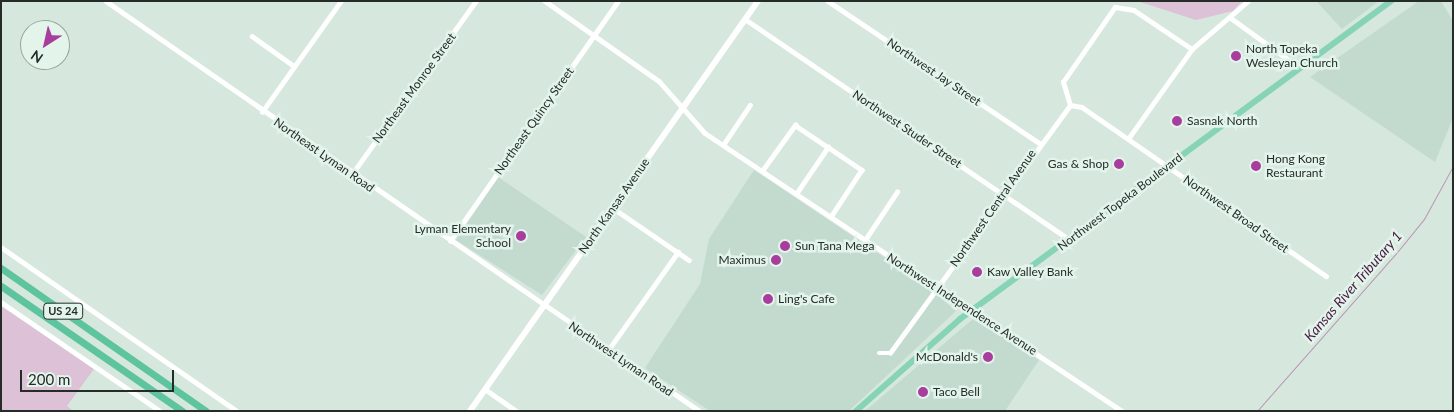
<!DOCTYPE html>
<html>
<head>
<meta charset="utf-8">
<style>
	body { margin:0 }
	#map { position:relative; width:1454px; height:412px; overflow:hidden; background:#d6e7de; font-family:Lato,sans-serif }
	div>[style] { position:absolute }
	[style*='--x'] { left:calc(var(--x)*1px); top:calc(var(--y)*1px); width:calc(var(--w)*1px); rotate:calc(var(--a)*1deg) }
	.built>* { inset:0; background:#c2dbce }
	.green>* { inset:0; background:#dcc1d7 }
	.stream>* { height:1px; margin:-0.5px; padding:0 0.5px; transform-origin:0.5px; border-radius:0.5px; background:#b994b2 }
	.minor>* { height:4.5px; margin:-2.25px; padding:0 2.25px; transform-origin:2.25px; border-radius:2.25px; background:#fff }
	.tertiary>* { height:5px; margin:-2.5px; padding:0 2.5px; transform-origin:2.5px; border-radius:2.5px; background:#fff }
	.secondary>* { height:5.5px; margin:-2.75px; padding:0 2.75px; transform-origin:2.75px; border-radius:2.75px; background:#fff }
	.primary>* { height:6px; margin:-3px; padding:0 3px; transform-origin:3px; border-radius:3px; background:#86d3b6 }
	.trunk>* { height:7px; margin:-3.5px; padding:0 3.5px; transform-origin:3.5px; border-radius:3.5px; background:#5ec49e }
	.dots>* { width:14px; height:14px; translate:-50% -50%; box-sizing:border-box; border:2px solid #e3f4eb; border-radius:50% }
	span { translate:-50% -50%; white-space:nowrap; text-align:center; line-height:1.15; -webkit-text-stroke:5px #e3f4eb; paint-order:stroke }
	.shield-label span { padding:1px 4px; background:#e3f4eb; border:1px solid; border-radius:4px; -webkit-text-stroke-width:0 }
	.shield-label { font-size:11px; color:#252c28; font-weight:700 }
	.poi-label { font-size:12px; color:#252c28 }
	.left { translate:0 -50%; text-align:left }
	.right { translate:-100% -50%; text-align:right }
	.street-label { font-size:12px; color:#252c28 }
	.water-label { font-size:14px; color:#491b44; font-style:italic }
	.frame { position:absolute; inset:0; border:2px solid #252c28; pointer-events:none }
	.north { position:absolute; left:20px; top:20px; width:50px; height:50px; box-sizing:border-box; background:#e3f4eb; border:1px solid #97a49d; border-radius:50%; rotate:215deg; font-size:14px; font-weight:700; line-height:20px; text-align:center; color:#252c28 }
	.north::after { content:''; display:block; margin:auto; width:18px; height:22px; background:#a93d9e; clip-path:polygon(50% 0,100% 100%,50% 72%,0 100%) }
	.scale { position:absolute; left:20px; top:370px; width:154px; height:22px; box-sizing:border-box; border:2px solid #252c28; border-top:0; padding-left:6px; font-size:15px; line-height:18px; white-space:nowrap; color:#252c28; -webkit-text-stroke:4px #e3f4eb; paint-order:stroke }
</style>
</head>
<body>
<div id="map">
	<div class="built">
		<div style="clip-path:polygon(1316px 1px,1379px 1px,1342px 29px)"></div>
		<div style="clip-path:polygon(1419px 1px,1441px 1px,1453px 21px,1453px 118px,1435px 162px,1310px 77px)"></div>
		<div style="clip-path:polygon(754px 170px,924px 284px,956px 311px,849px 411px,710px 411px,645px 368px,700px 284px,709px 239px)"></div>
		<div style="clip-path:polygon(498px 177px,586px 237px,542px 295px,456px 240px)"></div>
		<div style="clip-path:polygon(973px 319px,1039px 360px,1005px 411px,865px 411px)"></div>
	</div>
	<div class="green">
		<div style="clip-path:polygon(1137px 1px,1242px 1px,1233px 11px,1196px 20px)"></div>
		<div style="clip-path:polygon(1px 306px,94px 369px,67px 406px,73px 411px,1px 411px)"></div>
	</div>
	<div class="stream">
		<div style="--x:1257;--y:411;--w:213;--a:-48.6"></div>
		<div style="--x:1398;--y:251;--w:41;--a:-50.9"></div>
		<div style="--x:1424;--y:219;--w:60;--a:-61.3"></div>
	</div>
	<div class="minor">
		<div style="--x:106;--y:1;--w:534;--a:34.7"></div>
		<div style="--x:545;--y:1;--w:139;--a:35.1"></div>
		<div style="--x:659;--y:81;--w:69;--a:48.5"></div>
		<div style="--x:705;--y:133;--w:501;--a:33.69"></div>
		<div style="--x:828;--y:1;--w:254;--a:33.9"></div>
		<div style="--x:1231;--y:18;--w:85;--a:35.9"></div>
		<div style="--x:745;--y:19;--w:392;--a:34.2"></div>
		<div style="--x:252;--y:36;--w:52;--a:35.5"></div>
		<div style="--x:1070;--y:105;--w:12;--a:9"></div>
		<div style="--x:1082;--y:107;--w:297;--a:34.7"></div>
		<div style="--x:1070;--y:105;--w:24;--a:-107"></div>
		<div style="--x:1063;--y:82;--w:91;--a:-55.3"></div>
		<div style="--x:1115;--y:7;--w:19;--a:9"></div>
		<div style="--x:1134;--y:10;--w:70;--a:33.9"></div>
		<div style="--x:262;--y:112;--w:136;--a:-54.6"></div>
		<div style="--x:1128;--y:139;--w:110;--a:-54.6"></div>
		<div style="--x:1192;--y:49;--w:74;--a:-40.6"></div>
		<div style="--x:723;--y:145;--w:48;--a:-56"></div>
		<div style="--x:762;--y:171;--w:57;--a:-54.3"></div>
		<div style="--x:795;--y:125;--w:40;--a:34"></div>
		<div style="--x:828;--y:147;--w:41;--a:34.1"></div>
		<div style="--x:862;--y:170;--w:56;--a:123.4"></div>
		<div style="--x:352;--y:174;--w:213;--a:-54.4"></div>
		<div style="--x:796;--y:194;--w:57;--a:-55.8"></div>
		<div style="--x:613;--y:208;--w:92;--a:34.4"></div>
		<div style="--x:865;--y:240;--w:58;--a:-56.3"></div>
		<div style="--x:450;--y:241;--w:293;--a:-55"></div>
		<div style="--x:1;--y:247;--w:287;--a:34.8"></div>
		<div style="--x:1;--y:302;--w:193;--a:34.4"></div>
		<div style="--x:609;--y:349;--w:119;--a:-54.6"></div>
		<div style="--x:879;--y:353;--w:11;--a:0"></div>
		<div style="--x:890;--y:353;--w:306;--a:-54"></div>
		<div style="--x:485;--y:389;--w:39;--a:35"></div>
	</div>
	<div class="tertiary">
		<div style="--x:545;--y:305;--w:187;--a:34.5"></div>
	</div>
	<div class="secondary">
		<div style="--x:470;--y:411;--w:501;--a:-54.91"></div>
	</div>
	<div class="primary">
		<div style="--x:856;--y:411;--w:139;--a:-41.5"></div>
		<div style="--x:960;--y:319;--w:536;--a:-36.42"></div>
	</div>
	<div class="trunk">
		<div style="--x:1;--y:268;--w:250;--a:34.9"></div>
		<div style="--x:1;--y:286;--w:220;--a:34.6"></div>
	</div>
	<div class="dots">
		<div style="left:1236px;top:56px;background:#a93d9e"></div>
		<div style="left:1177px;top:121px;background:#a93d9e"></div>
		<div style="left:1119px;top:164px;background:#a93d9e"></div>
		<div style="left:1256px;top:166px;background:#a93d9e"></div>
		<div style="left:521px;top:236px;background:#a93d9e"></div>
		<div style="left:785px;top:246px;background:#a93d9e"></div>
		<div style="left:776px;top:260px;background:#a93d9e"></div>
		<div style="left:977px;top:272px;background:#a93d9e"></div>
		<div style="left:768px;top:299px;background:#a93d9e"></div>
		<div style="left:988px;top:357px;background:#a93d9e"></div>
		<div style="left:923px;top:392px;background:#a93d9e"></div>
	</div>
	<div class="shield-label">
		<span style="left:63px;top:311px">US 24</span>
	</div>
	<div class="poi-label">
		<span class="left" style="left:1246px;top:56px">North Topeka<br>Wesleyan Church</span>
		<span class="left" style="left:1187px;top:121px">Sasnak North</span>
		<span class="left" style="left:1266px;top:166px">Hong Kong<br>Restaurant</span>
		<span class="right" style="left:1109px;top:164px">Gas &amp; Shop</span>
		<span class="right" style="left:511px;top:236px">Lyman Elementary<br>School</span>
		<span class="left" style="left:795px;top:246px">Sun Tana Mega</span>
		<span class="right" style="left:766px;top:260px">Maximus</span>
		<span class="left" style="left:987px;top:272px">Kaw Valley Bank</span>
		<span class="left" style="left:778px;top:299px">Ling's Cafe</span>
		<span class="right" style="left:978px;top:357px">McDonald's</span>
		<span class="left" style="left:933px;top:392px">Taco Bell</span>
	</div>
	<div class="street-label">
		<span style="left:934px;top:72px;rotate:34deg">Northwest Jay Street</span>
		<span style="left:414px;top:88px;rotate:-54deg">Northeast Monroe Street</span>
		<span style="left:534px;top:121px;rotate:-55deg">Northeast Quincy Street</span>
		<span style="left:907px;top:129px;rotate:34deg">Northwest Studer Street</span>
		<span style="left:324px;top:155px;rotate:35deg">Northeast Lyman Road</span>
		<span style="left:1120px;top:202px;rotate:-37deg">Northwest Topeka Boulevard</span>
		<span style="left:614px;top:206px;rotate:-55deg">North Kansas Avenue</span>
		<span style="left:993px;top:208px;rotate:-55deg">Northwest Central Avenue</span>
		<span style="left:1236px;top:214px;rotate:35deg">Northwest Broad Street</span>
		<span style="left:962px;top:304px;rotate:33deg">Northwest Independence Avenue</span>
		<span style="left:621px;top:359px;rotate:34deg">Northwest Lyman Road</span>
	</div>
	<div class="water-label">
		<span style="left:1353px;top:286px;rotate:-49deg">Kansas River Tributary 1</span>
	</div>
	<div class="frame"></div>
	<div class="north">N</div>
	<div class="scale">200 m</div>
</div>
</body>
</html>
